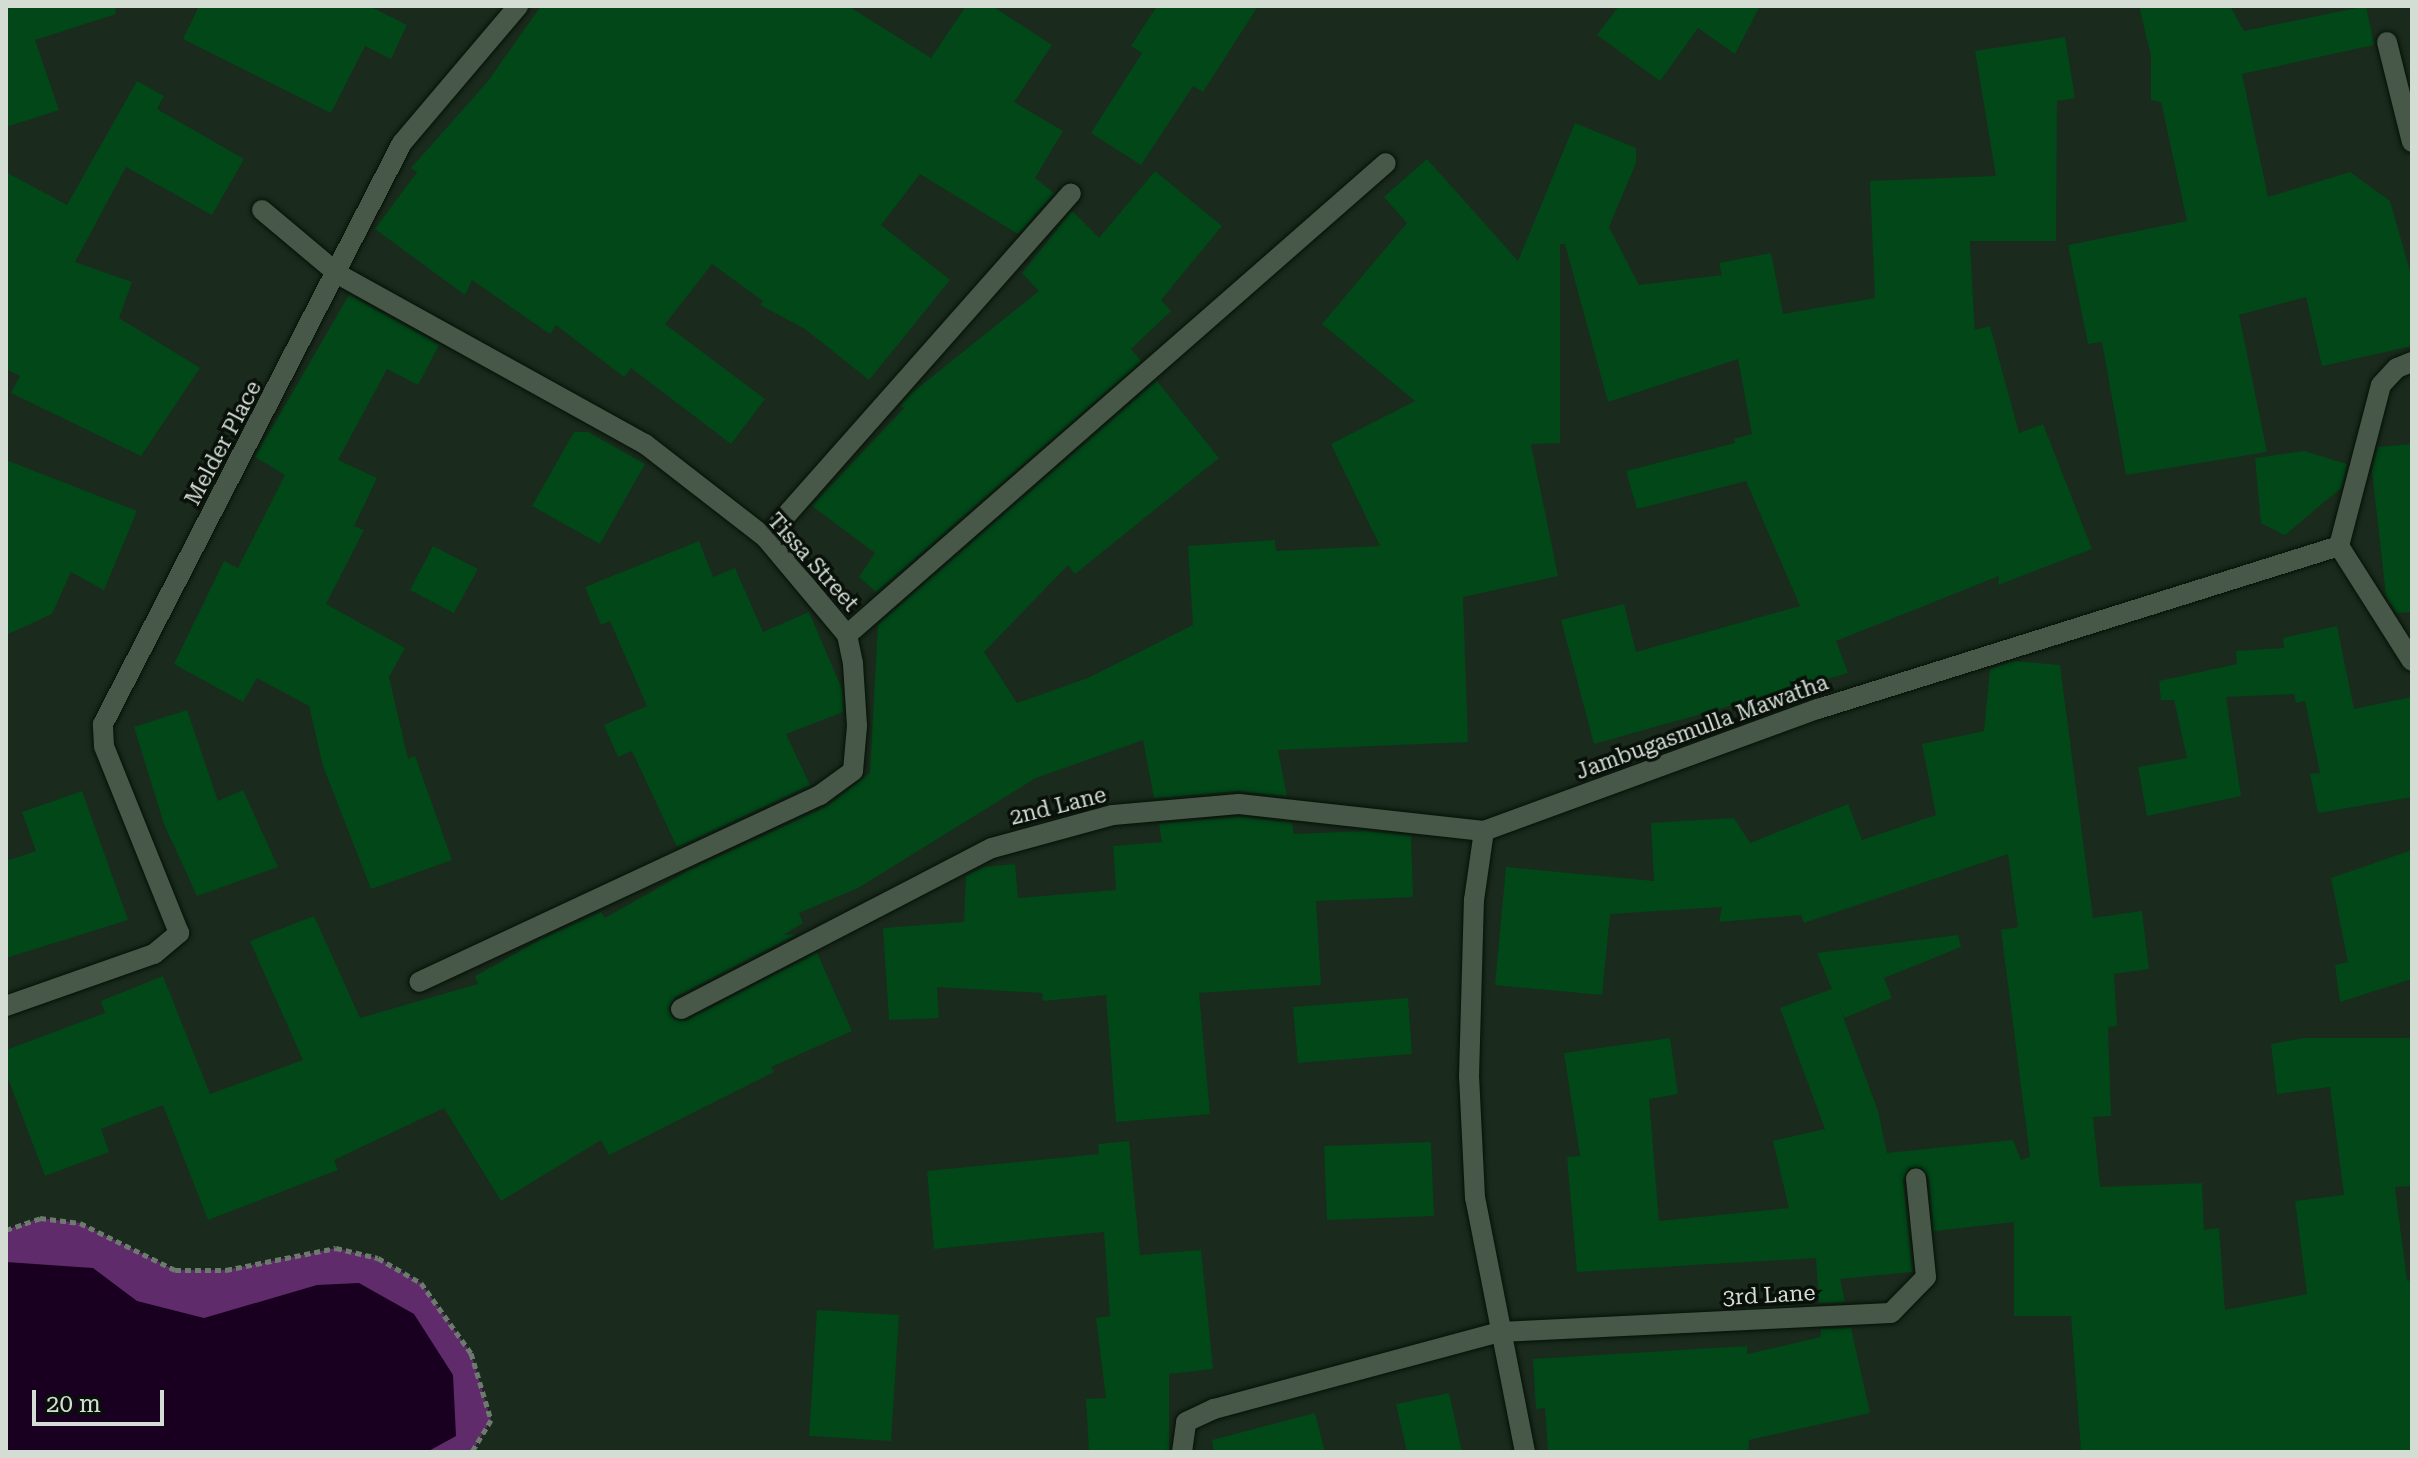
<!DOCTYPE html>
<html>
<head>
<meta charset="utf-8">
<style>
	body { margin:0 }
	#map { position:relative; width:2418px; height:1458px; overflow:hidden; background:#1a2a1c; font-family:"Roboto Serif",serif }
	div>[style] { position:absolute }
	[style*='--x'] { left:calc(var(--x)*1px); top:calc(var(--y)*1px); width:calc(var(--w)*1px); rotate:calc(var(--a)*1deg) }
	.green>* { inset:0; background:#602b6a }
	.water>* { inset:0; background:#1a0020 }
	.building>* { inset:0; background:#014718 }
	.path>* { height:5px; margin-top:-2.5px; transform-origin:0; background:repeating-linear-gradient(90deg,#6d7a6e 0 6px,transparent 0 10px) }
	.roads { filter:drop-shadow(0 0 2px #041206) drop-shadow(0 0 2px #041206) }
	.service>* { height:20px; margin:-10px; padding:0 10px; transform-origin:10px; border-radius:10px; background:#475849 }
	.minor>* { height:20px; margin:-10px; padding:0 10px; transform-origin:10px; border-radius:10px; background:#475849 }
	span { translate:-50% -50%; white-space:nowrap; text-align:center; line-height:1.15; -webkit-text-stroke:7px #09100a; paint-order:stroke }
	.street-label { font-size:22px; color:#d3ddd4 }
	.frame { position:absolute; inset:0; border:8px solid #d3ddd4; pointer-events:none }
	.scale { position:absolute; left:32px; top:1390px; width:132px; height:36px; box-sizing:border-box; border:4px solid #d3ddd4; border-top:0; padding-left:10px; font-size:24px; line-height:28px; white-space:nowrap; color:#d3ddd4; -webkit-text-stroke:6px #09100a; paint-order:stroke }
</style>
</head>
<body>
<div id="map">
	<div class="green">
		<div style="clip-path:polygon(40px 1218px,80px 1223px,175px 1270px,226px 1270px,336px 1248px,378px 1258px,421px 1283px,471px 1353px,491px 1420px,472px 1452px,6px 1452px,6px 1230px)"></div>
	</div>
	<div class="water">
		<div style="clip-path:polygon(6px 1262px,93px 1268px,137px 1301px,204px 1318px,317px 1285px,359px 1283px,414px 1314px,453px 1375px,456px 1436px,427px 1452px,6px 1452px)"></div>
	</div>
	<div class="building">
		<div style="clip-path:polygon(6px 6px,115px 6px,116px 14px,35px 40px,59px 110px,6px 127px)"></div>
		<div style="clip-path:polygon(199px 6px,369px 6px,407px 25px,391px 59px,365px 46px,331px 113px,183px 39px)"></div>
		<div style="clip-path:polygon(541px 6px,848px 6px,931px 58px,966px 6px,992px 6px,1052px 45px,1014px 102px,1063px 131px,1035px 178px,1054px 193px,1018px 234px,920px 174px,881px 225px,950px 280px,869px 380px,805px 329px,760px 305px,763px 301px,712px 264px,665px 324px,765px 399px,731px 444px,631px 368px,624px 377px,556px 325px,550px 334px,472px 280px,465px 295px,375px 229px,417px 172px,411px 168px,488px 81px)"></div>
		<div style="clip-path:polygon(1157px 6px,1258px 6px,1203px 92px,1193px 86px,1141px 165px,1091px 133px,1142px 53px,1131px 46px)"></div>
		<div style="clip-path:polygon(1619px 6px,1760px 6px,1735px 54px,1698px 28px,1660px 81px,1597px 35px)"></div>
		<div style="clip-path:polygon(2139px 6px,2230px 6px,2244px 31px,2366px 6px,2374px 45px,2242px 74px,2268px 197px,2350px 172px,2390px 201px,2412px 278px,2412px 346px,2322px 366px,2306px 297px,2239px 315px,2267px 452px,2126px 475px,2102px 342px,2088px 344px,2068px 245px,2187px 221px,2161px 102px,2151px 100px,2151px 56px)"></div>
		<div style="clip-path:polygon(2065px 37px,2075px 98px,2057px 101px,2056px 241px,1970px 241px,1972px 283px,1975px 330px,1990px 326px,2019px 433px,2043px 424px,2092px 549px,1998px 585px,1999px 576px,1836px 641px,1848px 673px,1594px 744px,1561px 620px,1624px 604px,1636px 652px,1800px 606px,1746px 481px,1637px 509px,1626px 471px,1735px 443px,1734px 439px,1752px 434px,1738px 359px,1608px 402px,1565px 244px,1560px 244px,1560px 443px,1531px 444px,1558px 576px,1463px 597px,1468px 742px,1278px 750px,1287px 796px,1238px 791px,1154px 798px,1143px 740px,1036px 778px,858px 888px,799px 913px,803px 923px,783px 935px,797px 934px,675px 997px,668px 1008px,673px 1019px,686px 1021px,817px 953px,852px 1031px,771px 1067px,774px 1072px,609px 1155px,601px 1140px,501px 1201px,444px 1108px,334px 1160px,338px 1170px,208px 1220px,163px 1105px,101px 1129px,109px 1152px,45px 1176px,6px 1073px,6px 1050px,105px 1013px,101px 1001px,163px 976px,210px 1094px,303px 1060px,250px 941px,314px 916px,360px 1018px,478px 984px,475px 976px,542px 939px,601px 912px,605px 918px,688px 871px,828px 806px,870px 773px,878px 625px,1157px 381px,1219px 458px,1075px 574px,1068px 565px,984px 652px,1017px 703px,1088px 678px,1193px 625px,1188px 546px,1275px 540px,1276px 551px,1380px 546px,1331px 444px,1415px 401px,1322px 324px,1407px 223px,1384px 197px,1427px 159px,1518px 261px,1575px 123px,1636px 148px,1636px 163px,1609px 227px,1639px 285px,1722px 275px,1719px 263px,1771px 253px,1783px 314px,1875px 298px,1870px 181px,1996px 176px,1975px 51px)"></div>
		<div style="clip-path:polygon(137px 81px,164px 96px,157px 109px,244px 159px,212px 215px,126px 167px,75px 262px,132px 282px,119px 318px,200px 368px,141px 456px,11px 393px,20px 376px,6px 369px,6px 172px,67px 205px)"></div>
		<div style="clip-path:polygon(1155px 171px,1222px 226px,1161px 300px,1171px 311px,1131px 349px,1141px 361px,876px 592px,859px 577px,875px 553px,812px 506px,904px 408px,900px 406px,913px 392px,1039px 291px,1022px 273px,1072px 211px,1099px 238px)"></div>
		<div style="clip-path:polygon(349px 295px,439px 345px,418px 385px,387px 369px,338px 460px,377px 478px,354px 526px,364px 530px,326px 604px,405px 648px,389px 677px,408px 759px,415px 756px,452px 860px,371px 889px,323px 766px,309px 706px,257px 678px,243px 702px,174px 664px,224px 561px,238px 568px,285px 475px,255px 457px)"></div>
		<div style="clip-path:polygon(574px 432px,588px 432px,645px 464px,600px 544px,532px 506px)"></div>
		<div style="clip-path:polygon(2412px 444px,2412px 612px,2397px 613px,2386px 596px,2372px 471px,2378px 447px)"></div>
		<div style="clip-path:polygon(2304px 451px,2347px 464px,2341px 488px,2285px 535px,2261px 523px,2255px 458px)"></div>
		<div style="clip-path:polygon(6px 460px,137px 511px,104px 590px,71px 572px,52px 614px,6px 635px)"></div>
		<div style="clip-path:polygon(699px 541px,713px 577px,735px 568px,763px 632px,809px 612px,842px 689px,843px 712px,786px 734px,810px 785px,677px 847px,632px 751px,618px 757px,604px 725px,647px 706px,610px 621px,601px 625px,585px 587px)"></div>
		<div style="clip-path:polygon(433px 546px,478px 569px,454px 613px,410px 590px)"></div>
		<div style="clip-path:polygon(2337px 626px,2354px 709px,2412px 697px,2412px 797px,2318px 813px,2310px 774px,2320px 773px,2305px 701px,2296px 703px,2294px 694px,2226px 697px,2241px 796px,2147px 816px,2138px 767px,2187px 758px,2174px 700px,2161px 700px,2159px 681px,2237px 664px,2236px 651px,2284px 648px,2283px 638px)"></div>
		<div style="clip-path:polygon(2015px 661px,2060px 665px,2093px 918px,2142px 911px,2149px 969px,2114px 974px,2117px 1026px,2108px 1027px,2111px 1116px,2093px 1117px,2100px 1187px,2202px 1183px,2204px 1230px,2219px 1228px,2225px 1310px,2307px 1294px,2295px 1201px,2344px 1195px,2330px 1087px,2277px 1094px,2271px 1044px,2304px 1038px,2411px 1038px,2412px 1186px,2395px 1187px,2407px 1281px,2412px 1280px,2412px 1452px,2081px 1452px,2071px 1316px,2014px 1316px,2014px 1222px,1934px 1231px,1929px 1178px,1921px 1167px,1909px 1168px,1903px 1180px,1912px 1272px,1840px 1279px,1845px 1302px,1819px 1303px,1816px 1258px,1577px 1272px,1567px 1157px,1580px 1156px,1564px 1053px,1670px 1038px,1678px 1094px,1649px 1099px,1659px 1221px,1789px 1208px,1773px 1141px,1825px 1129px,1780px 1008px,1832px 989px,1817px 953px,1958px 935px,1961px 947px,1884px 978px,1892px 998px,1844px 1018px,1838px 1003px,1878px 1111px,1887px 1153px,2013px 1140px,2021px 1160px,2030px 1157px,2001px 930px,2018px 927px,2008px 854px,1804px 923px,1801px 915px,1719px 922px,1722px 907px,1610px 914px,1602px 995px,1495px 985px,1506px 867px,1654px 881px,1651px 823px,1734px 818px,1750px 843px,1848px 804px,1862px 840px,1936px 815px,1922px 744px,1984px 731px,1990px 669px)"></div>
		<div style="clip-path:polygon(187px 710px,218px 801px,243px 790px,278px 867px,197px 896px,164px 824px,134px 727px)"></div>
		<div style="clip-path:polygon(82px 791px,128px 920px,6px 958px,6px 861px,36px 851px,22px 812px)"></div>
		<div style="clip-path:polygon(1239px 817px,1292px 823px,1294px 834px,1365px 831px,1411px 836px,1413px 897px,1316px 901px,1321px 985px,1199px 993px,1210px 1114px,1116px 1122px,1106px 995px,1043px 1001px,1042px 993px,937px 987px,939px 1018px,889px 1020px,883px 928px,964px 922px,966px 876px,984px 867px,1015px 864px,1018px 898px,1116px 890px,1113px 846px,1162px 842px,1159px 824px)"></div>
		<div style="clip-path:polygon(2412px 850px,2412px 979px,2340px 1002px,2335px 965px,2348px 962px,2331px 878px)"></div>
		<div style="clip-path:polygon(1408px 998px,1412px 1054px,1298px 1063px,1293px 1007px)"></div>
		<div style="clip-path:polygon(1129px 1141px,1140px 1255px,1201px 1250px,1213px 1369px,1169px 1374px,1169px 1452px,1089px 1452px,1086px 1399px,1106px 1398px,1096px 1318px,1110px 1316px,1104px 1232px,934px 1249px,927px 1171px,1099px 1154px,1098px 1144px)"></div>
		<div style="clip-path:polygon(1431px 1142px,1434px 1216px,1327px 1220px,1324px 1146px)"></div>
		<div style="clip-path:polygon(817px 1310px,899px 1315px,891px 1441px,809px 1436px)"></div>
		<div style="clip-path:polygon(1851px 1328px,1870px 1413px,1749px 1440px,1748px 1452px,1548px 1452px,1545px 1408px,1536px 1409px,1533px 1359px,1747px 1346px,1747px 1354px,1821px 1337px,1821px 1329px)"></div>
		<div style="clip-path:polygon(1449px 1393px,1462px 1452px,1407px 1452px,1396px 1404px)"></div>
		<div style="clip-path:polygon(1315px 1413px,1325px 1452px,1214px 1452px,1212px 1440px)"></div>
	</div>
	<div class="path">
		<div style="--x:6;--y:1230;--w:36;--a:-19"></div>
		<div style="--x:40;--y:1218;--w:40;--a:7.1"></div>
		<div style="--x:80;--y:1223;--w:106;--a:26.3"></div>
		<div style="--x:175;--y:1270;--w:51;--a:0"></div>
		<div style="--x:226;--y:1270;--w:112;--a:-11.3"></div>
		<div style="--x:336;--y:1248;--w:43;--a:13.4"></div>
		<div style="--x:378;--y:1258;--w:50;--a:30.2"></div>
		<div style="--x:421;--y:1283;--w:86;--a:54.5"></div>
		<div style="--x:471;--y:1353;--w:70;--a:73.4"></div>
		<div style="--x:491;--y:1420;--w:37;--a:121"></div>
	</div>
	<div class="roads">
		<div class="service">
			<div style="--x:766;--y:538;--w:460;--a:-48.5"></div>
			<div style="--x:847;--y:635;--w:716;--a:-41.21"></div>
			<div style="--x:6;--y:1006;--w:157;--a:-19.4"></div>
			<div style="--x:154;--y:954;--w:33;--a:-40"></div>
			<div style="--x:1182;--y:1452;--w:30;--a:-82"></div>
			<div style="--x:1186;--y:1422;--w:31;--a:-25"></div>
			<div style="--x:1214;--y:1409;--w:296;--a:-15.1"></div>
			<div style="--x:1500;--y:1332;--w:391;--a:-2.8"></div>
			<div style="--x:1891;--y:1313;--w:50;--a:-45.8"></div>
			<div style="--x:1926;--y:1277;--w:99;--a:-95.8"></div>
		</div>
		<div class="minor">
			<div style="--x:2387;--y:42;--w:103;--a:76"></div>
			<div style="--x:262;--y:210;--w:99;--a:40.1"></div>
			<div style="--x:338;--y:274;--w:351;--a:29"></div>
			<div style="--x:645;--y:444;--w:153;--a:37.8"></div>
			<div style="--x:766;--y:538;--w:126;--a:50.1"></div>
			<div style="--x:847;--y:635;--w:30;--a:78"></div>
			<div style="--x:853;--y:664;--w:62;--a:86.3"></div>
			<div style="--x:857;--y:726;--w:45;--a:95.1"></div>
			<div style="--x:853;--y:771;--w:41;--a:144"></div>
			<div style="--x:820;--y:795;--w:442;--a:155"></div>
			<div style="--x:2339;--y:546;--w:136;--a:57.6"></div>
			<div style="--x:179;--y:933;--w:201;--a:-111.9"></div>
			<div style="--x:104;--y:746;--w:22;--a:-93"></div>
			<div style="--x:103;--y:724;--w:653;--a:-62.77"></div>
			<div style="--x:402;--y:143;--w:180;--a:-49.7"></div>
			<div style="--x:681;--y:1009;--w:350;--a:-27.4"></div>
			<div style="--x:992;--y:848;--w:125;--a:-15.3"></div>
			<div style="--x:1113;--y:815;--w:126;--a:-5"></div>
			<div style="--x:1239;--y:804;--w:246;--a:6.3"></div>
			<div style="--x:1525;--y:1452;--w:259;--a:-101.1"></div>
			<div style="--x:1475;--y:1198;--w:121;--a:-92.8"></div>
			<div style="--x:1469;--y:1077;--w:177;--a:-88.4"></div>
			<div style="--x:1474;--y:900;--w:70;--a:-81.8"></div>
			<div style="--x:1484;--y:831;--w:356;--a:-20.1"></div>
			<div style="--x:1818;--y:709;--w:546;--a:-17.37"></div>
			<div style="--x:2339;--y:546;--w:166;--a:-75.4"></div>
			<div style="--x:2381;--y:385;--w:23;--a:-47"></div>
			<div style="--x:2397;--y:368;--w:16;--a:-22"></div>
		</div>
	</div>
	<div class="street-label">
		<span style="left:223px;top:443px;rotate:-62deg">Melder Place</span>
		<span style="left:813px;top:562px;rotate:48deg">Tissa Street</span>
		<span style="left:1702px;top:727px;rotate:-20deg">Jambugasmulla Mawatha</span>
		<span style="left:1058px;top:806px;rotate:-14deg">2nd Lane</span>
		<span style="left:1769px;top:1295px;rotate:-3deg">3rd Lane</span>
	</div>
	<div class="frame"></div>
	<div class="scale">20 m</div>
</div>
</body>
</html>
